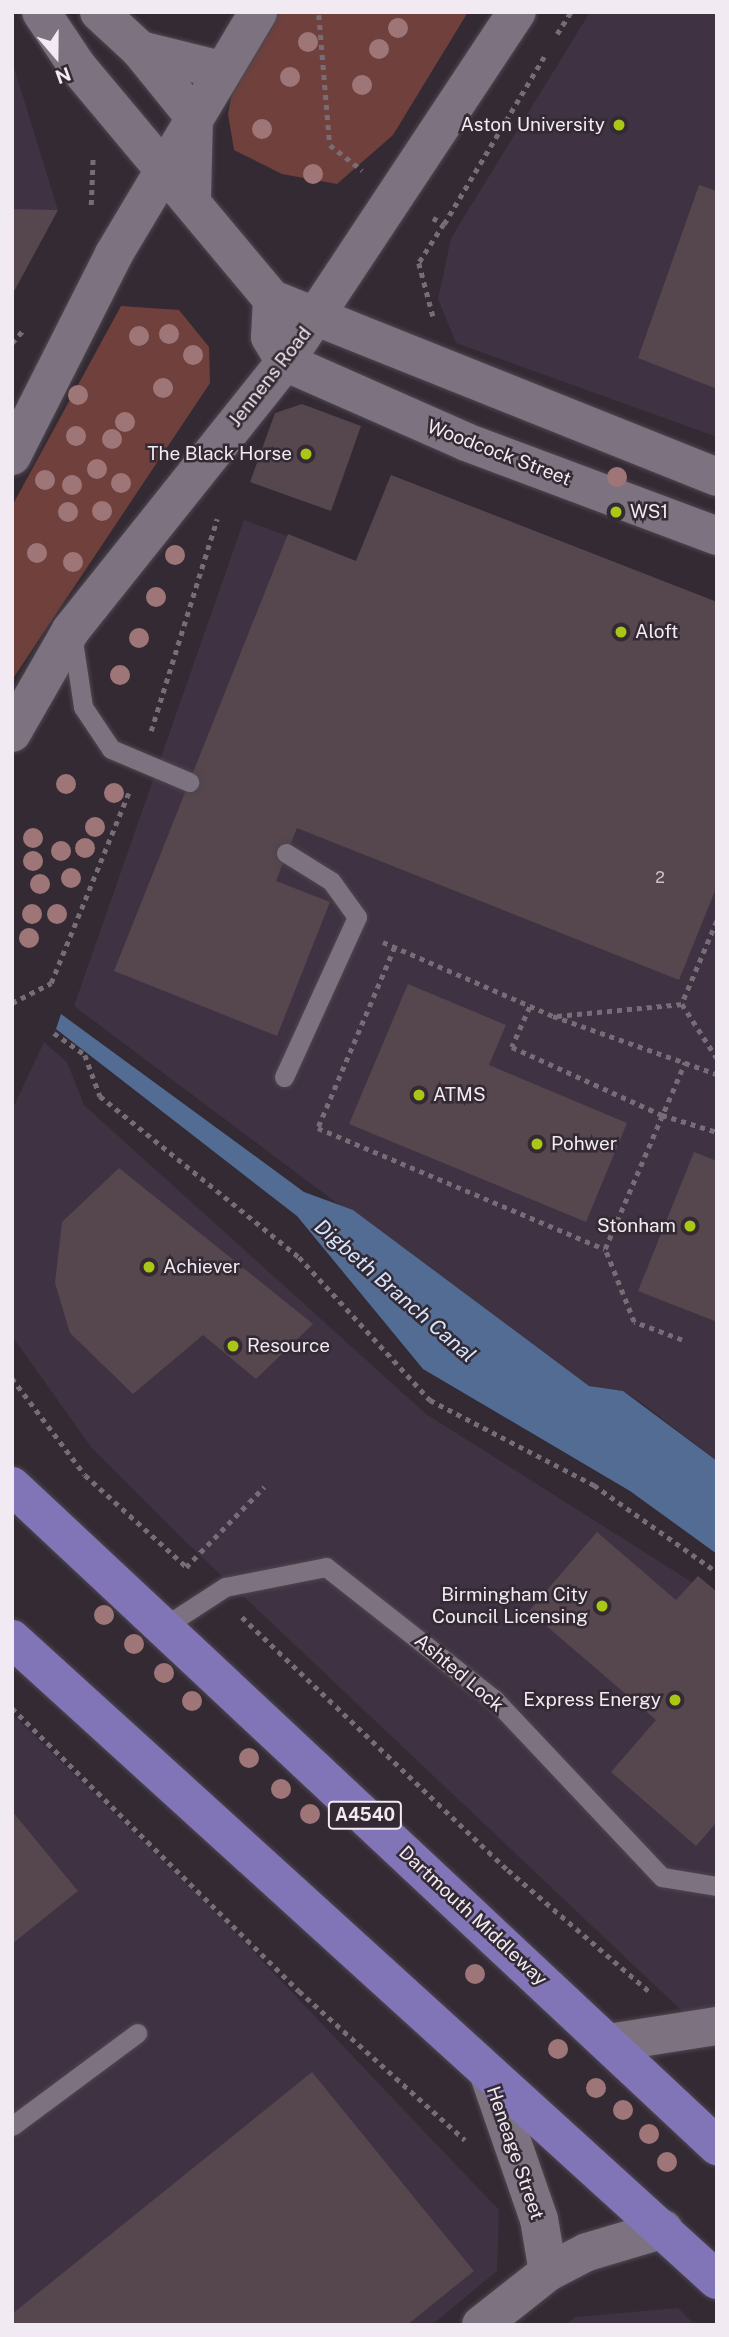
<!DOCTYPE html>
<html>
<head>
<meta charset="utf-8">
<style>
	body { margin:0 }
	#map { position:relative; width:729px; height:2337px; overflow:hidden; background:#332a34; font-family:"Public Sans",sans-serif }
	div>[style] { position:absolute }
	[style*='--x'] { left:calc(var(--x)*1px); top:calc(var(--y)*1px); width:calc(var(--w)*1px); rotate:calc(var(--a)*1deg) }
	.built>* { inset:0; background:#3f3242 }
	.green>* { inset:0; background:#70403c }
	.water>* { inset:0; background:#526c94 }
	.building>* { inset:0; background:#56464d }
	.path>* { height:4.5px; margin-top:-2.25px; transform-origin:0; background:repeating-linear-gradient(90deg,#766d77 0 5px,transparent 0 10px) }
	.roads { filter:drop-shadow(0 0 2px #4e464f) drop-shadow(0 0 2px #4e464f) }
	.service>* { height:19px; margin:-9.5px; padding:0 9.5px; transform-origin:9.5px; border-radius:9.5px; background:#7d727f }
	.minor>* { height:38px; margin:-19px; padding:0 19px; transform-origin:19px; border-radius:19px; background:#7d727f }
	.secondary>* { height:38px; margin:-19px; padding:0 19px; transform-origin:19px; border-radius:19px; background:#7d727f }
	.trunk>* { height:38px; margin:-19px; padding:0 19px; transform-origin:19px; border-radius:19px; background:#8174b7 }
	.trees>* { width:20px; height:20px; margin:-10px; border-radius:50%; background:#9f7677 }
	.dots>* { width:19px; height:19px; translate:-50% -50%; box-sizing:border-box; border:4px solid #332a34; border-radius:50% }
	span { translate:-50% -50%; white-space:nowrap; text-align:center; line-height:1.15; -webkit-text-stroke:5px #332a34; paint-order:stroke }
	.number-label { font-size:16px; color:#cac1c9 }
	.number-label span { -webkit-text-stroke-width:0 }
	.shield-label span { padding:2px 5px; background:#332a34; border:2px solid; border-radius:5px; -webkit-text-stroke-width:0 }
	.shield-label { font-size:18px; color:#f1eaf2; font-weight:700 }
	.poi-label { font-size:19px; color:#f1eaf2 }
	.right { translate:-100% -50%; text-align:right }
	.left { translate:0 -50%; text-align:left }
	.street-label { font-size:19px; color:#f1eaf2 }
	.water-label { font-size:21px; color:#d4e5ff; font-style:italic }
	.frame { position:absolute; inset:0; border:14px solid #f1eaf2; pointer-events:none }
	.north { position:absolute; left:21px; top:21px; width:70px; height:70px; -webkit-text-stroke:5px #332a34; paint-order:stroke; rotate:160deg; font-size:19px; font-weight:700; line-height:28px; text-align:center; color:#f1eaf2 }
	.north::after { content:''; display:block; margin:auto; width:24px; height:32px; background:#f1eaf2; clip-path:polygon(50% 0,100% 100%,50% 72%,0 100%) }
</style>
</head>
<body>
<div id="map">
	<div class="built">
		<div style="clip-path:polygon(590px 12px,717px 12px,717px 437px,456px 343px,438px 299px,451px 238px)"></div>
		<div style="clip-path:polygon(12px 61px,58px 210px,12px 295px)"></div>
		<div style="clip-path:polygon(391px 475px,717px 602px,717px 1461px,643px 1404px,623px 1391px,589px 1386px,502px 1327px,74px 1006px,244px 520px,356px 561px)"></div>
		<div style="clip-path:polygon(44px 1042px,67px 1062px,84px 1105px,426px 1414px,717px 1598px,717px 2044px,185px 1541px,91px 1447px,12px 1336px,12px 1110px)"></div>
		<div style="clip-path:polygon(12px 1714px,213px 1909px,499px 2210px,497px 2271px,432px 2325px,12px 2325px)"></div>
		<div style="clip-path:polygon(678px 2308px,695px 2325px,565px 2325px,575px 2317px)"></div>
	</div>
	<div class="green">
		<div style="clip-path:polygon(280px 12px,468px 12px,393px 135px,337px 184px,282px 174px,234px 150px,228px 114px,233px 88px)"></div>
		<div style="clip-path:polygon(121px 306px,179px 310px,209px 347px,210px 383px,12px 680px,12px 506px)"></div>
	</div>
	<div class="water">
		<div style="clip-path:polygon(61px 1014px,304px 1192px,353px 1210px,589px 1386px,623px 1391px,717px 1461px,717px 1554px,630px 1491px,423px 1369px,297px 1216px,56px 1029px)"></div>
	</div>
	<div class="building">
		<div style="clip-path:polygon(699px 185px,717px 191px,717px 389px,638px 358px)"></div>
		<div style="clip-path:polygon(12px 209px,58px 210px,12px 295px)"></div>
		<div style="clip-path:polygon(302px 404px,361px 426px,331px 511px,250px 482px,275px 413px)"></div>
		<div style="clip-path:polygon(391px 475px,717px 602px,717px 886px,679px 980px,297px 828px,276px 881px,330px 902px,277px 1036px,114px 971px,288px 534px,356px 561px)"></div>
		<div style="clip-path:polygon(408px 984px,506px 1025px,489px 1065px,627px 1123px,586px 1222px,349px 1124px)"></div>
		<div style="clip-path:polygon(694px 1152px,717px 1161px,717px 1322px,638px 1291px)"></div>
		<div style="clip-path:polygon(119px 1168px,313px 1324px,256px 1379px,203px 1335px,133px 1394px,70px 1333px,55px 1283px,62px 1222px)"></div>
		<div style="clip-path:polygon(597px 1532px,676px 1600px,698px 1576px,717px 1592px,717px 1822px,696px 1846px,611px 1772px,656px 1720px,529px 1611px)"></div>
		<div style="clip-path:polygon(12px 1811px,78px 1891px,12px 1944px)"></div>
		<div style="clip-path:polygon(312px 2072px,474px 2271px,407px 2325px,12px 2325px,12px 2314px)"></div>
	</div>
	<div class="path">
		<div style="--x:316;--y:12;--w:5;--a:0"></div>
		<div style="--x:319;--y:15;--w:130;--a:85.2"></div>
		<div style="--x:330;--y:145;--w:41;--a:38"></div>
		<div style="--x:557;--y:34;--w:26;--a:-58"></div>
		<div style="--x:91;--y:205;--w:50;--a:-87.7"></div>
		<div style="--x:433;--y:218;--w:13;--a:29"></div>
		<div style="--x:444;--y:224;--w:46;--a:122.7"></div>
		<div style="--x:419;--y:263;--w:55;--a:75.2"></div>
		<div style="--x:444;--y:224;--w:195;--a:-59.1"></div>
		<div style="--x:12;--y:343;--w:18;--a:-49"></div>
		<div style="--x:151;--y:731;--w:222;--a:-72.7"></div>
		<div style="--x:717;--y:921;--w:90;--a:112.9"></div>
		<div style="--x:682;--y:1004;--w:64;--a:57.1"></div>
		<div style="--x:383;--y:942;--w:185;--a:23.5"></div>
		<div style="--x:553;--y:1016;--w:174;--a:19.5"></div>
		<div style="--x:395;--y:947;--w:197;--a:113"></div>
		<div style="--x:318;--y:1128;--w:311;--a:22.9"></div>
		<div style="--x:12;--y:1003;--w:44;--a:-27.1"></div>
		<div style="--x:51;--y:983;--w:206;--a:-67.8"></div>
		<div style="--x:530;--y:1007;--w:44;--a:114.2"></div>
		<div style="--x:512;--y:1047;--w:165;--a:24.4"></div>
		<div style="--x:662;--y:1115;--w:58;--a:17.2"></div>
		<div style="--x:557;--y:1016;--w:126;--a:-5.5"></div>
		<div style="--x:54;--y:1033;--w:38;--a:35"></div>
		<div style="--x:85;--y:1055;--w:44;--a:69.9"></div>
		<div style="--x:100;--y:1096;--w:256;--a:39"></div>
		<div style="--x:299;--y:1257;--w:194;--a:47.5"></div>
		<div style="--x:430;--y:1400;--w:185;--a:27.4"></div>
		<div style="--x:594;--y:1485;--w:151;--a:35.3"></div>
		<div style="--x:682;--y:1340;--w:51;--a:-159.4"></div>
		<div style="--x:634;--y:1322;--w:79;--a:-111.7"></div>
		<div style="--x:605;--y:1249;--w:203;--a:-66.8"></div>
		<div style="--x:12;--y:1378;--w:121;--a:53"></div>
		<div style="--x:85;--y:1475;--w:140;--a:42.1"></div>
		<div style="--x:186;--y:1567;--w:112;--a:-45.7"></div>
		<div style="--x:242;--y:1617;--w:367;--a:43.6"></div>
		<div style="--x:508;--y:1870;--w:189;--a:40.7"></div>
		<div style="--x:12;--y:1708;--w:403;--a:44.6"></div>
		<div style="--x:299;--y:1991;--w:223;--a:41.9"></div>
	</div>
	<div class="roads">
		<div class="service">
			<div style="--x:72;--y:634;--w:74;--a:81.4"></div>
			<div style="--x:83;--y:707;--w:50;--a:56.3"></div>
			<div style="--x:111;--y:749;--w:85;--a:22.9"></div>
			<div style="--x:284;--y:1077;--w:176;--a:-65.5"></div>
			<div style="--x:357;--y:917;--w:44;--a:-125.8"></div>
			<div style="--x:331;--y:881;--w:53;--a:-148.1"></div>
			<div style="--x:165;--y:1626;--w:72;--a:-33"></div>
			<div style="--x:225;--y:1587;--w:103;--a:-11.2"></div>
			<div style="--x:326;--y:1567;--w:214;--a:38.2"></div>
			<div style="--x:494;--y:1699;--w:245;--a:46.7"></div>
			<div style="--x:662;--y:1877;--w:56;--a:9.3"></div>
			<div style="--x:12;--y:2126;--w:156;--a:-36.6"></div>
		</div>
		<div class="minor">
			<div style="--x:41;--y:12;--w:65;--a:56.3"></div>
			<div style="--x:77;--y:66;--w:304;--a:50.1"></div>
			<div style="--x:272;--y:299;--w:479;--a:21.8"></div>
			<div style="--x:99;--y:12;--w:56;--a:42.8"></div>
			<div style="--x:140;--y:50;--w:83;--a:13.9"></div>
			<div style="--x:140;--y:50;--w:86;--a:51.1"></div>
			<div style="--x:194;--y:117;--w:82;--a:91.4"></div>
			<div style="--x:272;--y:299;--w:38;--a:93"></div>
			<div style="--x:270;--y:337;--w:29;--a:59"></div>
			<div style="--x:285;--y:362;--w:198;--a:23.8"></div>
			<div style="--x:466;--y:442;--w:268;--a:20.5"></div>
			<div style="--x:608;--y:2043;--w:110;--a:-8.9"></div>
			<div style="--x:489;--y:2075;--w:152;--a:70.9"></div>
			<div style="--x:539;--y:2219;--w:54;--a:80.4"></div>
			<div style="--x:481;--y:2325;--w:85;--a:-38.3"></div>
			<div style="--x:548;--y:2272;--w:44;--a:-27.1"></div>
			<div style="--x:587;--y:2252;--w:80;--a:-16.6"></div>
		</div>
		<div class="secondary">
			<div style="--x:12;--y:456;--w:226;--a:-63.2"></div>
			<div style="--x:114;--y:254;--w:282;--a:-59.2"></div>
			<div style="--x:12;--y:733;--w:119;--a:-60.2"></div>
			<div style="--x:71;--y:630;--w:343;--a:-51.4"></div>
			<div style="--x:285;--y:362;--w:420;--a:-56.5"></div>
		</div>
		<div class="trunk">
			<div style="--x:12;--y:1486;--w:966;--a:43.11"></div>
			<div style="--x:12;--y:1639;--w:953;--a:42.28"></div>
		</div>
	</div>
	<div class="trees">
		<div style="left:398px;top:28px"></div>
		<div style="left:308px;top:42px"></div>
		<div style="left:379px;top:49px"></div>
		<div style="left:290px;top:77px"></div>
		<div style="left:362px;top:85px"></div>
		<div style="left:262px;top:129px"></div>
		<div style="left:313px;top:174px"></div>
		<div style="left:169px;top:334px"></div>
		<div style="left:139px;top:336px"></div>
		<div style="left:193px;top:355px"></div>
		<div style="left:163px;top:388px"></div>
		<div style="left:78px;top:395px"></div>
		<div style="left:125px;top:422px"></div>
		<div style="left:76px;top:436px"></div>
		<div style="left:112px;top:439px"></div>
		<div style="left:97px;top:469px"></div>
		<div style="left:617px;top:477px"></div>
		<div style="left:45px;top:480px"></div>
		<div style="left:121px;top:483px"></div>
		<div style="left:72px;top:485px"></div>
		<div style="left:102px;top:511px"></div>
		<div style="left:68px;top:512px"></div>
		<div style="left:37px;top:553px"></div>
		<div style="left:175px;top:555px"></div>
		<div style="left:73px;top:562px"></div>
		<div style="left:156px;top:597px"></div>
		<div style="left:139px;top:638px"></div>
		<div style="left:120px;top:675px"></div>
		<div style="left:66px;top:784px"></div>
		<div style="left:114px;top:793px"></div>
		<div style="left:95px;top:827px"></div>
		<div style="left:33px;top:838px"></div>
		<div style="left:85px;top:848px"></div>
		<div style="left:61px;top:851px"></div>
		<div style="left:33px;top:861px"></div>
		<div style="left:71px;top:878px"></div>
		<div style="left:40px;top:884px"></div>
		<div style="left:32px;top:914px"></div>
		<div style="left:57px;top:914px"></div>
		<div style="left:29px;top:938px"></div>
		<div style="left:104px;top:1615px"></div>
		<div style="left:134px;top:1644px"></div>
		<div style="left:164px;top:1673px"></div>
		<div style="left:192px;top:1701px"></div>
		<div style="left:249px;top:1758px"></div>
		<div style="left:281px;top:1789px"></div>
		<div style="left:310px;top:1814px"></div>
		<div style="left:475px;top:1974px"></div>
		<div style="left:558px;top:2049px"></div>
		<div style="left:596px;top:2088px"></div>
		<div style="left:623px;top:2110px"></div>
		<div style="left:649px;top:2134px"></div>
		<div style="left:667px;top:2162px"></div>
	</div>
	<div class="dots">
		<div style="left:619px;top:125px;background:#abc716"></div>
		<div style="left:306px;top:454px;background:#abc716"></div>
		<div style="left:616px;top:512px;background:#abc716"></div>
		<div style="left:621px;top:632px;background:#abc716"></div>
		<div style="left:419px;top:1095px;background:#abc716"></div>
		<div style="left:537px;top:1144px;background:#abc716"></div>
		<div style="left:690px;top:1226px;background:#abc716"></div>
		<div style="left:149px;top:1267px;background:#abc716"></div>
		<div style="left:233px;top:1346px;background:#abc716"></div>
		<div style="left:602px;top:1606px;background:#abc716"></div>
		<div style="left:675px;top:1700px;background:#abc716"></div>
	</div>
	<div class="number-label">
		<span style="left:660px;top:878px">2</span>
	</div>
	<div class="shield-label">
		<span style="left:365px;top:1815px">A4540</span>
	</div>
	<div class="poi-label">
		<span class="right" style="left:605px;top:125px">Aston University</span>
		<span class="right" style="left:292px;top:454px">The Black Horse</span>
		<span class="left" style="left:630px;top:512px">WS1</span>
		<span class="left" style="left:635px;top:632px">Aloft</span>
		<span class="left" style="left:433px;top:1095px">ATMS</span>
		<span class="left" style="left:551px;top:1144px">Pohwer</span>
		<span class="right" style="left:676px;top:1226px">Stonham</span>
		<span class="left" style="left:163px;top:1267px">Achiever</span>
		<span class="left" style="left:247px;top:1346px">Resource</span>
		<span class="right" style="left:588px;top:1606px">Birmingham City<br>Council Licensing</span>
		<span class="right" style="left:661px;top:1700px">Express Energy</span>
	</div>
	<div class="street-label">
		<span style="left:270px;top:377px;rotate:-52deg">Jennens Road</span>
		<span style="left:499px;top:453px;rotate:21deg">Woodcock Street</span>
		<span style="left:459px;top:1673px;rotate:40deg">Ashted Lock</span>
		<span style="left:473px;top:1916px;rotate:43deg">Dartmouth Middleway</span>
		<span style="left:515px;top:2153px;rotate:71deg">Heneage Street</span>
	</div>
	<div class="water-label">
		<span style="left:395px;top:1291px;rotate:41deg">Digbeth Branch Canal</span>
	</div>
	<div class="frame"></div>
	<div class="north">N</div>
</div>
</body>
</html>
